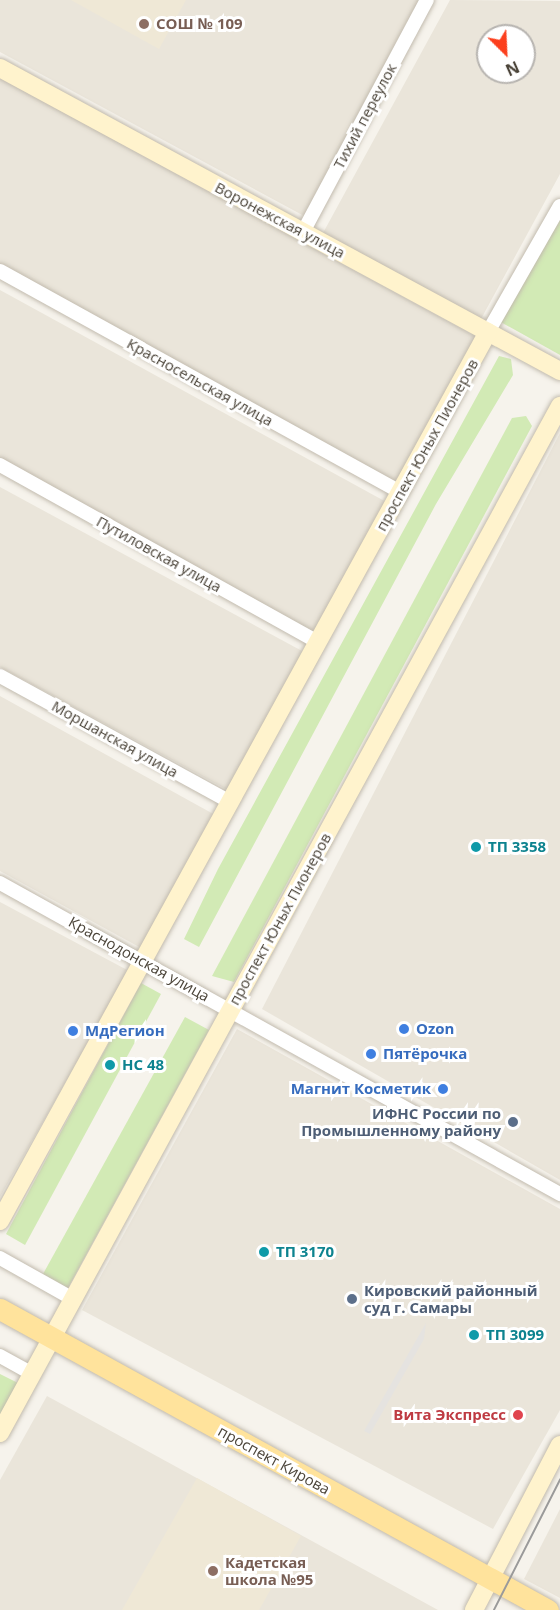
<!DOCTYPE html>
<html>
<head>
<meta charset="utf-8">
<style>
	body { margin:0 }
	#map { position:relative; width:560px; height:1610px; overflow:hidden; background:#f6f3ec; font-family:"Open Sans",sans-serif }
	div>[style] { position:absolute }
	[style*='--x'] { left:calc(var(--x)*1px); top:calc(var(--y)*1px); width:calc(var(--w)*1px); rotate:calc(var(--a)*1deg) }
	.residential>* { inset:0; background:#eae5da }
	.education>* { inset:0; background:#efe8d6 }
	.green>* { inset:0; background:#d2eab5 }
	.parking>* { inset:0; background:#e5e3e0 }
	.roads { filter:drop-shadow(0 0 2px #c2bbae) drop-shadow(0 0 2px #c2bbae) }
	.street>* { height:14px; margin:-7px; padding:0 7px; transform-origin:7px; border-radius:7px; background:#fff }
	.secondary>* { height:18px; margin:-9px; padding:0 9px; transform-origin:9px; border-radius:9px; background:#fff3cd }
	.primary>* { height:21px; margin:-10.5px; padding:0 10.5px; transform-origin:10.5px; border-radius:10.5px; background:#ffe39c }
	.tram>* { height:1.5px; margin:-0.75px; padding:0 0.75px; transform-origin:0.75px; border-radius:0.75px; background:#9a9a9a }
	.dots>* { width:16px; height:16px; translate:-50% -50%; box-sizing:border-box; border:3px solid #fff; border-radius:50% }
	span { translate:-50% -50%; white-space:nowrap; text-align:center; line-height:1.15; -webkit-text-stroke:6px #fff; paint-order:stroke }
	.education-label { font-size:15px; color:#785e54; font-weight:700 }
	.left { translate:0 -50%; text-align:left }
	.street-label { font-size:15px; color:#4b4439 }
	.culture-label { font-size:15px; color:#0d838f; font-weight:700 }
	.shop-label { font-size:15px; color:#366cbe; font-weight:700 }
	.right { translate:-100% -50%; text-align:right }
	.service-label { font-size:15px; color:#4e5e75; font-weight:700 }
	.health-label { font-size:15px; color:#be3a42; font-weight:700 }
	.north { position:absolute; left:476px; top:24px; width:60px; height:60px; box-sizing:border-box; background:#fff; border:2px solid #b7b4b0; border-radius:50%; rotate:156deg; font-size:16px; font-weight:700; line-height:24px; text-align:center; color:#4b4439 }
	.north::after { content:''; display:block; margin:auto; width:21px; height:27px; background:#fc3f1d; clip-path:polygon(50% 0,100% 100%,50% 72%,0 100%) }
</style>
</head>
<body>
<div id="map">
	<div class="residential">
		<div style="clip-path:polygon(0 0,422px 0,306px 217px,0 52px)"></div>
		<div style="clip-path:polygon(evenodd,450px 0,560px 1px,560px 174px,481px 319px,323px 233px,450px 0,488px 36px,524px 36px,524px 72px,488px 72px,488px 36px)"></div>
		<div style="clip-path:polygon(0 78px,486px 342px,403px 489px,0 264px)"></div>
		<div style="clip-path:polygon(0 290px,399px 509px,326px 641px,0 461px)"></div>
		<div style="clip-path:polygon(560px 433px,560px 1180px,262px 1009px)"></div>
		<div style="clip-path:polygon(0 487px,315px 658px,237px 795px,0 667px)"></div>
		<div style="clip-path:polygon(0 696px,226px 821px,152px 954px,0 871px)"></div>
		<div style="clip-path:polygon(0 902px,129px 971px,0 1197px)"></div>
		<div style="clip-path:polygon(237px 1029px,560px 1209px,560px 1410px,493px 1529px,82px 1310px)"></div>
		<div style="clip-path:polygon(47px 1396px,438px 1610px,0 1610px,0 1480px)"></div>
		<div style="clip-path:polygon(560px 1509px,560px 1598px,524px 1579px)"></div>
	</div>
	<div class="education">
		<div style="clip-path:polygon(71px 0,186px 0,159px 49px)"></div>
		<div style="clip-path:polygon(197px 1478px,301px 1536px,259px 1610px,122px 1610px)"></div>
	</div>
	<div class="green">
		<div style="clip-path:polygon(560px 214px,560px 355px,497px 320px)"></div>
		<div style="clip-path:polygon(499px 356px,511px 359px,513px 375px,436px 504px,199px 947px,184px 939px,218px 869px)"></div>
		<div style="clip-path:polygon(526px 416px,532px 426px,234px 982px,212px 976px,512px 418px)"></div>
		<div style="clip-path:polygon(141px 983px,161px 994px,25px 1245px,6px 1234px)"></div>
		<div style="clip-path:polygon(185px 1017px,209px 1030px,68px 1288px,43px 1274px)"></div>
		<div style="clip-path:polygon(0 1374px,18px 1383px,0 1416px)"></div>
	</div>
	<div class="parking">
		<div style="clip-path:polygon(426px 1323px,424px 1339px,370px 1434px,364px 1431px)"></div>
	</div>
	<div class="roads">
		<div class="street">
			<div style="--x:303;--y:232;--w:263;--a:-61.9"></div>
			<div style="--x:0;--y:271;--w:458;--a:28.9"></div>
			<div style="--x:488;--y:332;--w:145;--a:-60.3"></div>
			<div style="--x:0;--y:465;--w:364;--a:29.1"></div>
			<div style="--x:0;--y:676;--w:262;--a:28.7"></div>
			<div style="--x:0;--y:883;--w:641;--a:29.05"></div>
			<div style="--x:0;--y:1258;--w:84;--a:29.3"></div>
			<div style="--x:0;--y:1356;--w:37;--a:29"></div>
		</div>
		<div class="secondary">
			<div style="--x:0;--y:68;--w:637;--a:28.42"></div>
			<div style="--x:0;--y:1221;--w:1014;--a:-61.24"></div>
			<div style="--x:0;--y:1433;--w:1170;--a:-61.4"></div>
			<div style="--x:474;--y:1610;--w:186;--a:-62.5"></div>
		</div>
		<div class="primary">
			<div style="--x:0;--y:1309;--w:625;--a:28.78"></div>
		</div>
	</div>
	<div class="tram">
		<div style="--x:494;--y:1610;--w:146;--a:-63.1"></div>
	</div>
	<div class="dots">
		<div style="left:144px;top:24px;background:#8d6e63"></div>
		<div style="left:476px;top:847px;background:#0f9aa8"></div>
		<div style="left:404px;top:1029px;background:#3f7fe0"></div>
		<div style="left:73px;top:1031px;background:#3f7fe0"></div>
		<div style="left:371px;top:1054px;background:#3f7fe0"></div>
		<div style="left:110px;top:1065px;background:#0f9aa8"></div>
		<div style="left:443px;top:1089px;background:#3f7fe0"></div>
		<div style="left:513px;top:1122px;background:#5c6f8a"></div>
		<div style="left:264px;top:1252px;background:#0f9aa8"></div>
		<div style="left:352px;top:1299px;background:#5c6f8a"></div>
		<div style="left:474px;top:1335px;background:#0f9aa8"></div>
		<div style="left:518px;top:1415px;background:#e0444e"></div>
		<div style="left:213px;top:1571px;background:#8d6e63"></div>
	</div>
	<div class="education-label">
		<span class="left" style="left:156px;top:24px">СОШ № 109</span>
		<span class="left" style="left:225px;top:1571px">Кадетская<br>школа №95</span>
	</div>
	<div class="street-label">
		<span style="left:365px;top:116px;rotate:-62deg">Тихий переулок</span>
		<span style="left:280px;top:220px;rotate:28deg">Воронежская улица</span>
		<span style="left:200px;top:382px;rotate:29deg">Красносельская улица</span>
		<span style="left:427px;top:445px;rotate:-61deg">проспект Юных Пионеров</span>
		<span style="left:159px;top:554px;rotate:29deg">Путиловская улица</span>
		<span style="left:115px;top:739px;rotate:29deg">Моршанская улица</span>
		<span style="left:280px;top:919px;rotate:-61deg">проспект Юных Пионеров</span>
		<span style="left:139px;top:959px;rotate:29deg">Краснодонская улица</span>
		<span style="left:274px;top:1460px;rotate:29deg">проспект Кирова</span>
	</div>
	<div class="culture-label">
		<span class="left" style="left:488px;top:847px">ТП 3358</span>
		<span class="left" style="left:122px;top:1065px">НС 48</span>
		<span class="left" style="left:276px;top:1252px">ТП 3170</span>
		<span class="left" style="left:486px;top:1335px">ТП 3099</span>
	</div>
	<div class="shop-label">
		<span class="left" style="left:416px;top:1029px">Ozon</span>
		<span class="left" style="left:85px;top:1031px">МдРегион</span>
		<span class="left" style="left:383px;top:1054px">Пятёрочка</span>
		<span class="right" style="left:431px;top:1089px">Магнит Косметик</span>
	</div>
	<div class="service-label">
		<span class="right" style="left:501px;top:1122px">ИФНС России по<br>Промышленному району</span>
		<span class="left" style="left:364px;top:1299px">Кировский районный<br>суд г. Самары</span>
	</div>
	<div class="health-label">
		<span class="right" style="left:506px;top:1415px">Вита Экспресс</span>
	</div>
	<div class="north">N</div>
</div>
</body>
</html>
